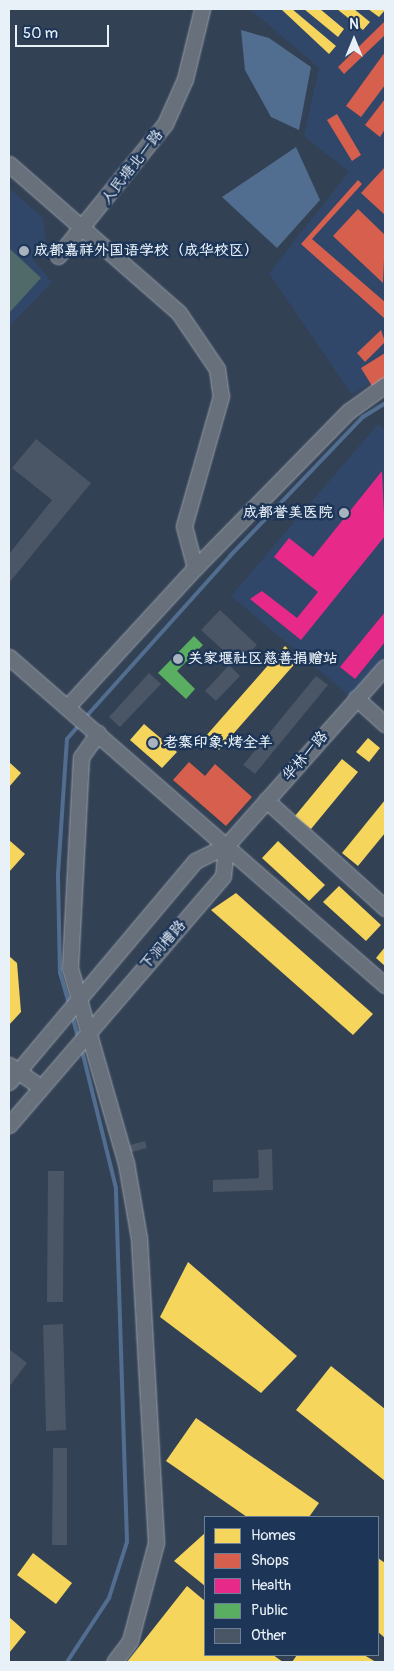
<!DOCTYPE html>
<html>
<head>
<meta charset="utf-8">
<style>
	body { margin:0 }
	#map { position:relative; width:394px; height:1671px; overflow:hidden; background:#334154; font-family:Pangolin,"LXGW WenKai TC",sans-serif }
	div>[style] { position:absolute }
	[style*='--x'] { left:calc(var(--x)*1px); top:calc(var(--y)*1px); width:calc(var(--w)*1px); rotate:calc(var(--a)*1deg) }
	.built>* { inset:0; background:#304769 }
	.green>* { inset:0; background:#506969 }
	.water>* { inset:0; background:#516e90 }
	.homes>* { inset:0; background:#f6d55c }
	.shops>* { inset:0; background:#d6604d }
	.health>* { inset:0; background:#e7298a }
	.public>* { inset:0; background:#5aae61 }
	.stream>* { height:4px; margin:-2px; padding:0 2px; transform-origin:2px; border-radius:2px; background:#516e90 }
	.building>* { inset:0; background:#4a5565 }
	.roads { filter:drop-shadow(0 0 1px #99a1ab) drop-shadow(0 0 1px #99a1ab) }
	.minor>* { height:15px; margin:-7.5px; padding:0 7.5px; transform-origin:7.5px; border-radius:7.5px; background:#67707b }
	.dots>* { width:14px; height:14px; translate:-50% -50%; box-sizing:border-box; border:2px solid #1d3557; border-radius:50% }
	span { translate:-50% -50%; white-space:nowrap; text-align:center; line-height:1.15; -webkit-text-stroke:5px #1d3557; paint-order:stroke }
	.street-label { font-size:15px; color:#e8f1f8 }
	.poi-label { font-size:15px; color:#e8f1f8; font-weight:700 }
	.left { translate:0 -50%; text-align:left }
	.right { translate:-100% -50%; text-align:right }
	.frame { position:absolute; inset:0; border:10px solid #e8f1f8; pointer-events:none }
	.legend { position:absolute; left:204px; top:1516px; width:175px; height:140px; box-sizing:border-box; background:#1d3557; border:1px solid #6e8097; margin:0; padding:6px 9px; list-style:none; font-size:15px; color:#e8f1f8 }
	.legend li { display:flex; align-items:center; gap:10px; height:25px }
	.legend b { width:25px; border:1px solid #6e8097 }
	.north { position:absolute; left:329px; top:15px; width:50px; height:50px; -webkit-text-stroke:4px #1d3557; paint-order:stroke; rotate:0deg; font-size:14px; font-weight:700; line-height:20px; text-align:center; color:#e8f1f8 }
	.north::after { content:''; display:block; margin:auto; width:18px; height:22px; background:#e8f1f8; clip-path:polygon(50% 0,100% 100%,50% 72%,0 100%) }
	.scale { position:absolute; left:15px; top:25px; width:94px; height:22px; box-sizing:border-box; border:2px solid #e8f1f8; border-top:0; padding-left:6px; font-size:15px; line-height:18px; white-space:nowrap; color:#e8f1f8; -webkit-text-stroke:4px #1d3557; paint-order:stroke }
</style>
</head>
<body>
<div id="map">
	<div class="built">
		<div style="clip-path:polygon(250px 9px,385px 9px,385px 373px,352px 395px,269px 273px,349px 172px,304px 136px,319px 68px)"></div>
		<div style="clip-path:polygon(9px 188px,43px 218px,46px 242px,33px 260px,52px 282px,9px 327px)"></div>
		<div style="clip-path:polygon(378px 424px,385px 430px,385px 656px,351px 697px,231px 596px)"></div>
	</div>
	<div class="green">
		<div style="clip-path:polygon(9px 248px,41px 278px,9px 313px)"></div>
	</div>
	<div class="water">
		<div style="clip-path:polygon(241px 30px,269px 38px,311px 67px,299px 130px,271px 117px,245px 70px)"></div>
		<div style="clip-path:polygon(296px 147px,320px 200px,277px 248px,222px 197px)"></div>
	</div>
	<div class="homes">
		<div style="clip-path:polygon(281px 9px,292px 9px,336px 46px,329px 54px)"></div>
		<div style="clip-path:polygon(304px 9px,320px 9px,344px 29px,338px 37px)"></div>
		<div style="clip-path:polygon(337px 9px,354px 9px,370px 22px,363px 30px)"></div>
		<div style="clip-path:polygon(368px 9px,385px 9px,385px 10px,379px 17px)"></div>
		<div style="clip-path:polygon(285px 646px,299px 659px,219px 750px,205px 737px)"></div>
		<div style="clip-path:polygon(144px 724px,177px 752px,162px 768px,130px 740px)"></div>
		<div style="clip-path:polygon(368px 738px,380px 748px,369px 762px,356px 752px)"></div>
		<div style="clip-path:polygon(342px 759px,358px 772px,311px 829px,295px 816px)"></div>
		<div style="clip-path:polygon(9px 762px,21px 773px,9px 787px)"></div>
		<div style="clip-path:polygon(385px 800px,385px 833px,358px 866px,342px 853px)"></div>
		<div style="clip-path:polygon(9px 840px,25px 854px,9px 872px)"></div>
		<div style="clip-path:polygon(278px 841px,325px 885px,309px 901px,262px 858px)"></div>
		<div style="clip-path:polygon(339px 886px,381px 925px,366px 941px,323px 902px)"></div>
		<div style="clip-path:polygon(236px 893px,373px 1014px,353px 1035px,211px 910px)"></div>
		<div style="clip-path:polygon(385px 947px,385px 966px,376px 958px)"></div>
		<div style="clip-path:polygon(9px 956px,17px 963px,21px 1012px,9px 1025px)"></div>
		<div style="clip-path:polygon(188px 1262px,297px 1356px,261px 1393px,160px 1317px)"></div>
		<div style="clip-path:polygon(331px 1366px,385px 1409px,385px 1481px,296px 1410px)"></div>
		<div style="clip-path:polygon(196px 1418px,319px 1503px,309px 1517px,247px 1517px,166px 1461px)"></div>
		<div style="clip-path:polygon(205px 1533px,205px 1586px,174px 1561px)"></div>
		<div style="clip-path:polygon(33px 1553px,72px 1583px,56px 1604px,17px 1575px)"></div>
		<div style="clip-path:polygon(378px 1558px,385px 1563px,385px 1638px,378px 1632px)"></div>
		<div style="clip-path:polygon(187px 1586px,205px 1601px,205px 1655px,273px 1655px,283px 1662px,127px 1662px)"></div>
		<div style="clip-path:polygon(9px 1617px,26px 1632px,9px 1653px)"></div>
		<div style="clip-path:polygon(297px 1655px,364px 1655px,376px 1662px,292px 1662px)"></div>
	</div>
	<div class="shops">
		<div style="clip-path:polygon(385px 21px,385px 35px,344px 74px,338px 67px)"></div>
		<div style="clip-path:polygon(385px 52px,385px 85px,361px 117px,346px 106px)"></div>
		<div style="clip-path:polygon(385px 99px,385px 129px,380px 137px,365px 125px)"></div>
		<div style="clip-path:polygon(337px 114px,361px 155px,352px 161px,327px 120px)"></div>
		<div style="clip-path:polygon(385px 167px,385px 215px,361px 193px)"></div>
		<div style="clip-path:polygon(358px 180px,362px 184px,312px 239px,385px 302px,384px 318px,301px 244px)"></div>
		<div style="clip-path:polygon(358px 209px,385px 235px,383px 283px,333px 236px)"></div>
		<div style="clip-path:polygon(381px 330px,385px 342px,365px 362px,357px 353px)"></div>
		<div style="clip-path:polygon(385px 353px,385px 378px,372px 386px,361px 368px)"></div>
		<div style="clip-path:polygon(189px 762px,205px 776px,215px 764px,252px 797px,226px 826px,173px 780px)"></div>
	</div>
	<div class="health">
		<div style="clip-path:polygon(382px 471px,385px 536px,301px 640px,250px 599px,262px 591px,297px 618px,318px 592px,274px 557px,289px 538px,313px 557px)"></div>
		<div style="clip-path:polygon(385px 612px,385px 642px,355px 679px,340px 667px)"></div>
	</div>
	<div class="public">
		<div style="clip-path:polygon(194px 636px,203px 645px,177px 671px,195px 689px,186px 699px,158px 673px)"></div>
	</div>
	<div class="stream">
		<div style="--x:84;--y:719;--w:219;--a:-48.1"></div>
		<div style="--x:230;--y:556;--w:192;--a:-46.3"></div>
		<div style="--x:363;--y:417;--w:26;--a:-32"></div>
		<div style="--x:69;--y:1004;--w:32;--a:-106"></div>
		<div style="--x:60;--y:973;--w:99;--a:-91.2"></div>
		<div style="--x:58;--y:874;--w:135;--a:-86.2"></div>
		<div style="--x:67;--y:739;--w:18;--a:-49"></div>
		<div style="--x:72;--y:1015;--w:23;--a:75"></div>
		<div style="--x:67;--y:1662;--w:77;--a:-56.7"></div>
		<div style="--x:109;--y:1598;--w:59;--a:-72.2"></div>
		<div style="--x:127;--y:1542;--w:354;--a:-91.8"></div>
		<div style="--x:116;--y:1188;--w:145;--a:-103.9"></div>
	</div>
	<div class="building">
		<div style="clip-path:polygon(36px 439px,91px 483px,9px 583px,9px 554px,52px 500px,12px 468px)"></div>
		<div style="clip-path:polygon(220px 610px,257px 645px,238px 664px,201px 630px)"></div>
		<div style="clip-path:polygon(229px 665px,240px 676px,216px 701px,205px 691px)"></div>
		<div style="clip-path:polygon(149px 673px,161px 684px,120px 727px,109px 717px)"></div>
		<div style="clip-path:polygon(316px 676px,328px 685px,255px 774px,243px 765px)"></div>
		<div style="clip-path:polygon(145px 1141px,147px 1148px,128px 1153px,126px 1146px)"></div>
		<div style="clip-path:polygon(272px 1149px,273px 1190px,213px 1192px,213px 1180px,259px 1178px,258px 1150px)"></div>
		<div style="clip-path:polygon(48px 1171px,64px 1171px,63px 1302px,47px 1302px)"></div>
		<div style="clip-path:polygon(63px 1324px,66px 1430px,46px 1431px,43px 1325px)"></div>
		<div style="clip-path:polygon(9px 1349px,27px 1363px,9px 1387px)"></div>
		<div style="clip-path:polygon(53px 1448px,67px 1448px,67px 1545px,52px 1545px)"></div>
	</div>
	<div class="roads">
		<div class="minor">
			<div style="--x:9;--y:164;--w:226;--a:41.2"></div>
			<div style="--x:179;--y:313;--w:68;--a:55.8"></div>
			<div style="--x:217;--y:369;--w:27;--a:82"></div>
			<div style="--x:221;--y:396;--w:135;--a:105.9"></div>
			<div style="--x:184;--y:526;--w:43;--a:75.3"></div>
			<div style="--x:58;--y:256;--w:170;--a:-51"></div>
			<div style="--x:165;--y:124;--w:49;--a:-66"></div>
			<div style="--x:185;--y:79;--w:72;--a:-76.3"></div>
			<div style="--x:9;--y:657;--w:499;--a:41.1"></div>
			<div style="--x:356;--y:698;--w:39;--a:42"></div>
			<div style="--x:67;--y:707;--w:189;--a:-47.4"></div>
			<div style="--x:195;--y:568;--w:220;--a:-45.6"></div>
			<div style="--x:349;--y:411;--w:44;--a:-35.8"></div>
			<div style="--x:98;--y:733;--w:29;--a:125"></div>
			<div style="--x:81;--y:757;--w:211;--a:93"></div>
			<div style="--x:70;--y:968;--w:203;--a:74"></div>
			<div style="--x:126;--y:1163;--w:76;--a:80.2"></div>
			<div style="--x:139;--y:1238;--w:305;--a:86.8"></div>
			<div style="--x:156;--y:1543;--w:101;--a:104.9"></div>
			<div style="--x:130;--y:1641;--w:26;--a:127"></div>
			<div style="--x:266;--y:800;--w:161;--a:42.2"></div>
			<div style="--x:9;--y:1065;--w:39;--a:35"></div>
			<div style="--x:9;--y:1082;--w:289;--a:-49.9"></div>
			<div style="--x:195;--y:861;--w:34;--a:-26"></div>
			<div style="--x:226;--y:846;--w:239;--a:-48.4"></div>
			<div style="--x:9;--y:1125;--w:328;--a:-49.3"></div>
			<div style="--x:223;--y:876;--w:30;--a:-84"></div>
		</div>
	</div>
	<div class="dots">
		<div style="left:24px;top:251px;background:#a9b3bf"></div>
		<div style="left:344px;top:513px;background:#a9b3bf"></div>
		<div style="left:178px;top:659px;background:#a9b3bf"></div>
		<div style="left:153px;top:743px;background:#a9b3bf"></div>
	</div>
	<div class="street-label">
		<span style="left:132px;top:167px;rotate:-52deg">人民塘北一路</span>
		<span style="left:305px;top:756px;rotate:-49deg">华林一路</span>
		<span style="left:163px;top:945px;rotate:-49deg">下涧槽路</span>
	</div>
	<div class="poi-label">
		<span class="left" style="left:34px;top:251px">成都嘉祥外国语学校（成华校区）</span>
		<span class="right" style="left:333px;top:513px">成都誉美医院</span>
		<span class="left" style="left:188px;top:659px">关家堰社区慈善捐赠站</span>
		<span class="left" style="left:163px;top:743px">老寨印象·烤全羊</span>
	</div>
	<div class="frame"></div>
	<ul class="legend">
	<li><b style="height:14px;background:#f6d55c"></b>Homes</li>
	<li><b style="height:14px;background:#d6604d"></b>Shops</li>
	<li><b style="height:14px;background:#e7298a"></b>Health</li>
	<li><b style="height:14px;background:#5aae61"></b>Public</li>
	<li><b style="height:14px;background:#4a5565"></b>Other</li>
	</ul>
	<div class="north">N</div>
	<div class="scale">50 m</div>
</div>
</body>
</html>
